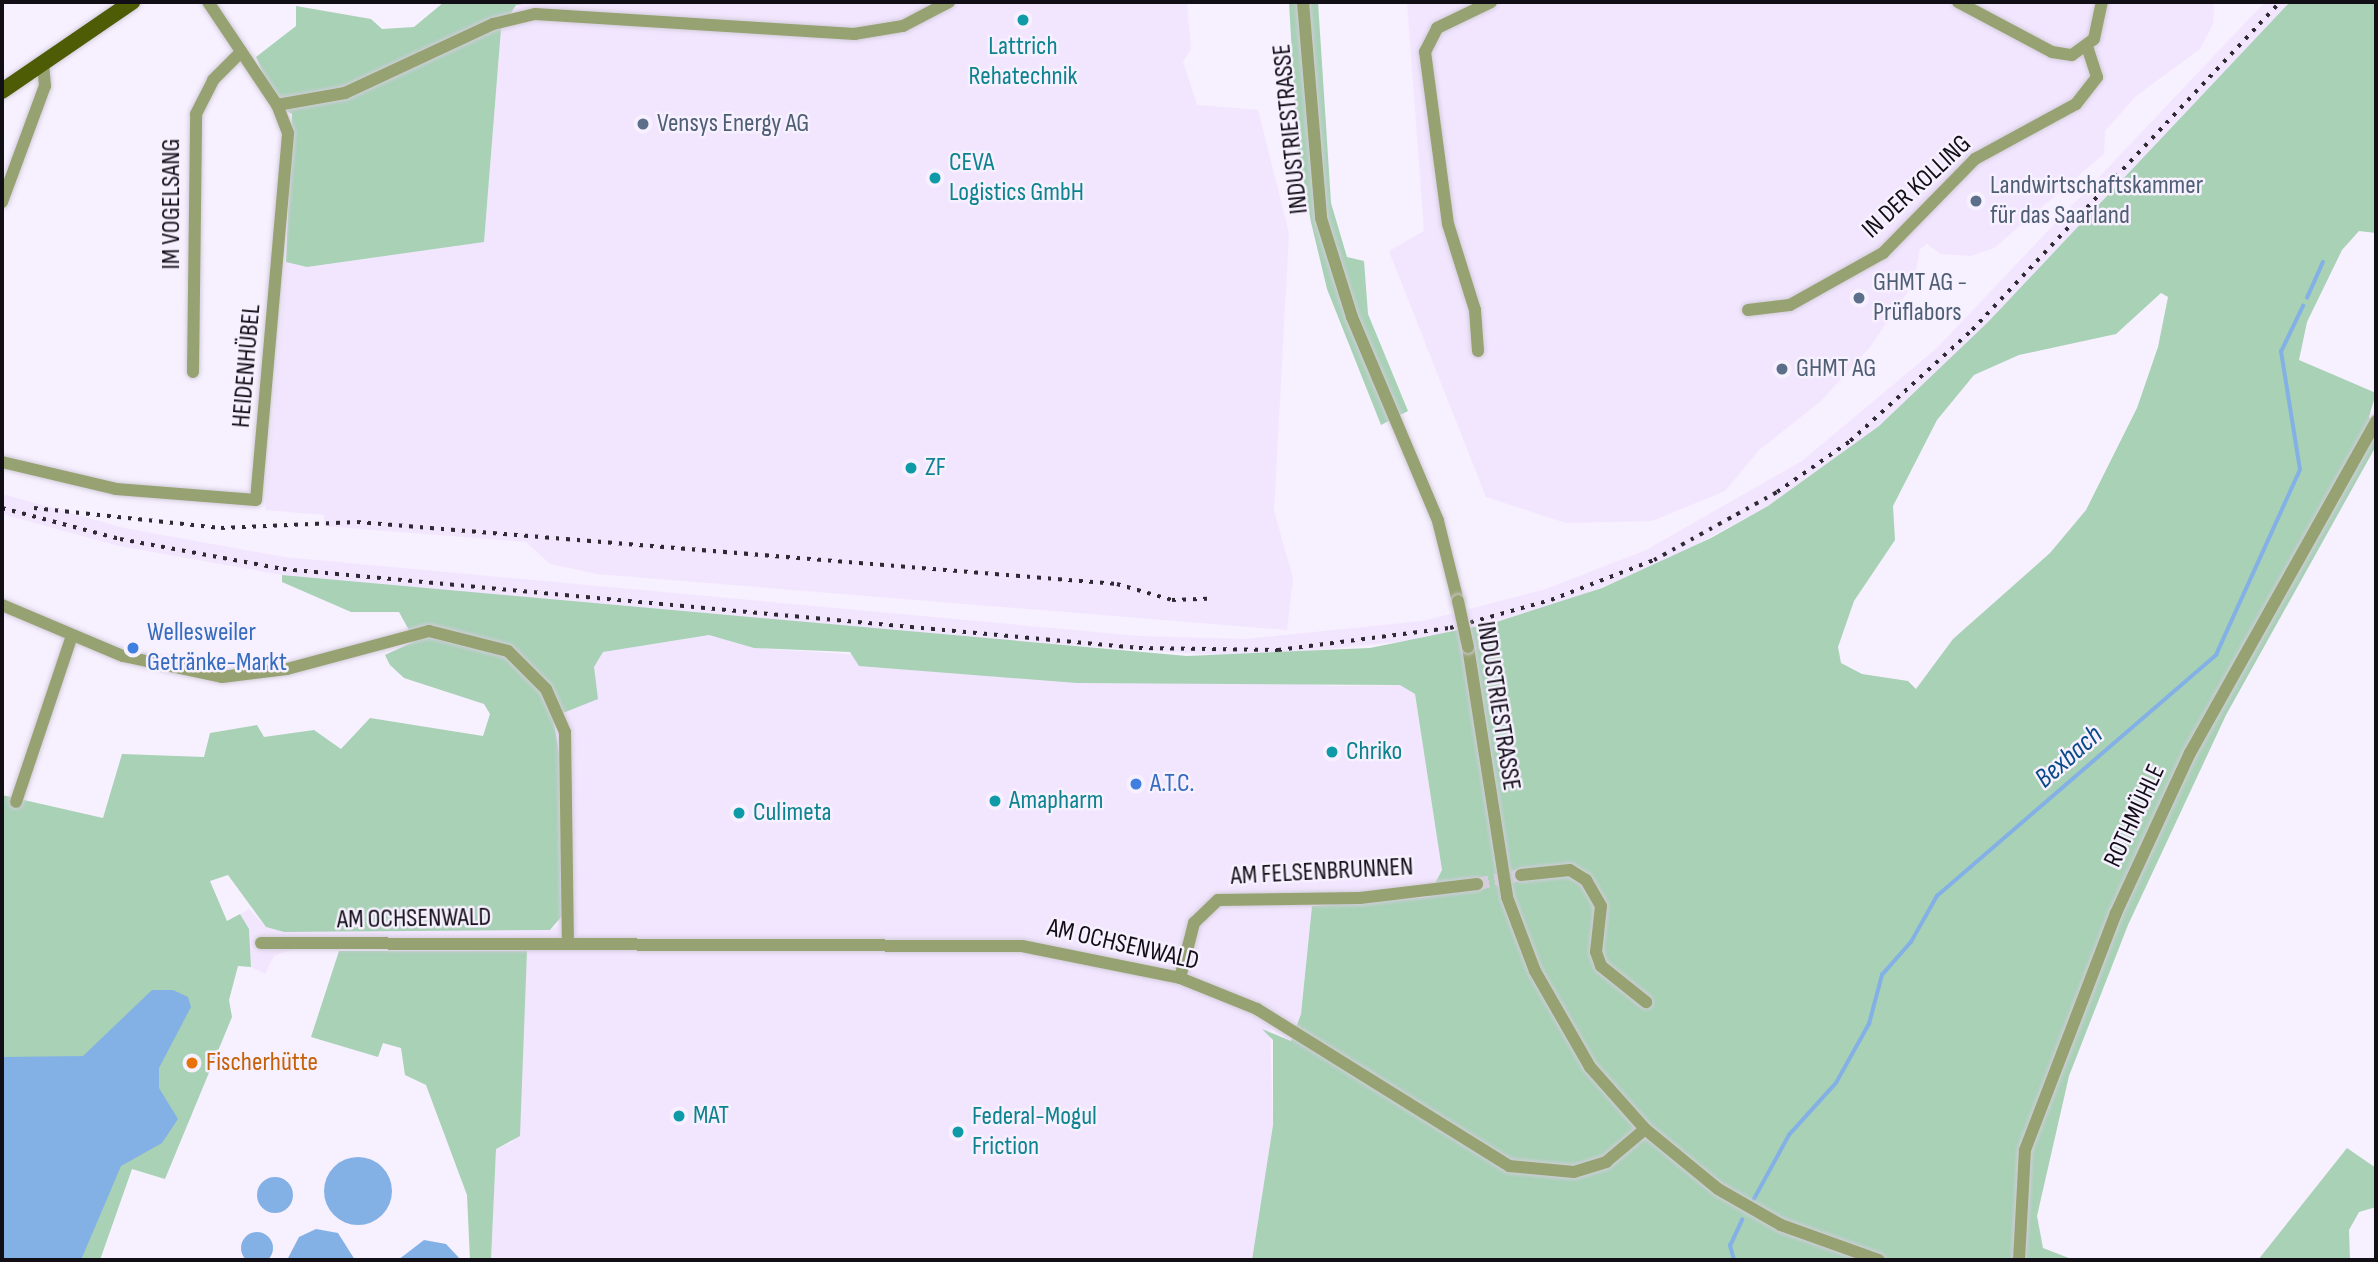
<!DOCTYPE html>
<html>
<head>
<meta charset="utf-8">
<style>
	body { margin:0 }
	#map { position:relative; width:2378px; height:1262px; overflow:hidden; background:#f7f0ff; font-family:"Sofia Sans Condensed",sans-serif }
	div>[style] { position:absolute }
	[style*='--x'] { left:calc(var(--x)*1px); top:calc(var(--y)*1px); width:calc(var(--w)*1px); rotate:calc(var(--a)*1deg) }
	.built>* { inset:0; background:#f2e6ff }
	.green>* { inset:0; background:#a8d1b6 }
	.water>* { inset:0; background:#84b1e5 }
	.round { border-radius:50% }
	.stream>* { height:3.5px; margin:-1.75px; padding:0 1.75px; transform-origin:1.75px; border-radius:1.75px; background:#84b1e5 }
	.minor-tunnel>* { height:12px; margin-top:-6px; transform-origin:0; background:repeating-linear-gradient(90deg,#d5cedc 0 12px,transparent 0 18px) }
	.roads { filter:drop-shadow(0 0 2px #d2ccda) drop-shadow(0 0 2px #d2ccda) }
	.minor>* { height:12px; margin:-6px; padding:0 6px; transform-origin:6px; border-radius:6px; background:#97a272 }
	.major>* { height:16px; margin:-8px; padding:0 8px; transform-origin:8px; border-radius:8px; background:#4f5c06 }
	.rail>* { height:3.5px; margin-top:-1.75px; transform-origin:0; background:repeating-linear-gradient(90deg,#2e2932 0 3.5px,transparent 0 10.5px) }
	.bridges { filter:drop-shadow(0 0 2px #d2ccda) drop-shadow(0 0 2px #d2ccda) }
	.minor-bridge>* { height:12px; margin:-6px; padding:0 6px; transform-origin:6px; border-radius:6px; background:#97a272 }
	.dots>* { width:19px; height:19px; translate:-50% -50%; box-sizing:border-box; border:4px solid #f7f0ff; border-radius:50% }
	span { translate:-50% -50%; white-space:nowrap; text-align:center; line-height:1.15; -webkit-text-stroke:5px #f7f0ff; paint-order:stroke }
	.culture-label { font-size:26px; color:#0d838f }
	.left { translate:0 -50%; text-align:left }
	.service-label { font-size:26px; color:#4e5e75 }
	.street-label { font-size:26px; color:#120e16 }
	.shop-label { font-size:26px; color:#366cbe }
	.food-label { font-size:26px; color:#c56008 }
	.water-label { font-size:28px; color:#084a88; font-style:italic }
	.frame { position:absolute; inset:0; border:4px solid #120e16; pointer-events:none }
</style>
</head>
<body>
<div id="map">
	<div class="built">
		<div style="clip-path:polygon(538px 2px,1187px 2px,1191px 49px,1183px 62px,1197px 105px,1258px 110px,1289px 233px,1274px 511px,1293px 578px,1287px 630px,597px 574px,550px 564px,526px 542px,324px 526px,324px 515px,265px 510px,286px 262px,307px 267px,484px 242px,501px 29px,516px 5px)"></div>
		<div style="clip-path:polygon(1407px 2px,2211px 2px,2214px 6px,2213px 24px,2200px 49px,2136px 96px,2105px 131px,2104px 154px,1994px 248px,1970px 256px,1941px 254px,1927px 244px,1920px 249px,1913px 284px,1870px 347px,1821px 401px,1759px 450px,1725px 491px,1652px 521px,1566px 523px,1486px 497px,1389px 251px,1424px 231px)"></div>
		<div style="clip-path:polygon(2265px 2px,2290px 2px,1988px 322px,1879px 426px,1768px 506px,1656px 566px,1553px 606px,1427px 639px,1246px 657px,966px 638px,282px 575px,119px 546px,2px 514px,2px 494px,124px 528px,284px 557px,1139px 636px,1245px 639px,1423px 621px,1546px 589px,1646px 550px,1802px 461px,1936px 349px)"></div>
		<div style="clip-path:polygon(709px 635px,754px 648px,1334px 686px,1401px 685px,1415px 694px,1442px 870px,1428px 897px,1312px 906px,1301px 1014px,1291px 1041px,1270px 1028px,1273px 1125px,1252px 1260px,491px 1260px,496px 1148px,513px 1142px,527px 951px,296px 948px,274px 956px,265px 974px,251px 967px,249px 929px,240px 914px,249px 909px,266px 927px,284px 932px,550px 930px,558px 925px,553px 717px,603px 652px)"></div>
	</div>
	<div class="green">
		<div style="clip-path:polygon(444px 2px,538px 2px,516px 5px,501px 29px,484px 242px,307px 267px,286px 262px,292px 114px,277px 105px,256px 57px,296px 26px,296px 6px,371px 19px,382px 29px,414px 27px)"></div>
		<div style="clip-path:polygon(1289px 2px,1318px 2px,1331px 203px,1347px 257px,1364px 261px,1368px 314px,1408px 411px,1381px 425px,1327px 289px,1311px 222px,1297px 144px)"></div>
		<div style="clip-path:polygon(evenodd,2290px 2px,2376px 2px,2376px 233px,2359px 231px,2342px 250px,2307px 322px,2299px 360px,2376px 393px,2369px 417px,2376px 423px,2376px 446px,2226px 715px,2128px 925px,2069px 1076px,2037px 1216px,2043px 1248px,2074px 1260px,1252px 1260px,1273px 1125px,1273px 1040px,1262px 1029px,1291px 1041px,1301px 1014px,1312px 906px,1428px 897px,1442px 870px,1415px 694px,1400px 685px,1077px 683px,859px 666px,850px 652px,754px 648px,709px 635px,603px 652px,594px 667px,598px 699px,553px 717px,563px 777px,562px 916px,550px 930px,284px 932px,266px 927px,228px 875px,210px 881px,227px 921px,240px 914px,249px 929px,251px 967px,238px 966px,229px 1000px,232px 1017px,165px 1179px,132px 1169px,100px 1260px,2px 1260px,2px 795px,103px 818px,122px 754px,204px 757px,210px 733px,257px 725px,264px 737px,314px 730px,341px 749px,370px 718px,483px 736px,490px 714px,484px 704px,404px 678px,390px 665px,385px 655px,415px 641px,399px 612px,351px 612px,282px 582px,282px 575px,1187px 656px,1370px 648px,1493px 623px,1602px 588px,1711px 538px,1768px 506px,1879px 426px,1988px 322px,2290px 2px,2161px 293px,2168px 297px,2158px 347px,2137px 408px,2086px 510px,2050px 553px,1953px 639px,1916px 689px,1908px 681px,1862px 674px,1841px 663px,1838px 647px,1854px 601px,1895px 540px,1893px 506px,1937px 420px,1974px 375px,2019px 355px,2116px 334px,2161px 293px)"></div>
		<div style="clip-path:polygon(339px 951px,527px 951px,520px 1136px,496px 1149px,491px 1260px,470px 1260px,467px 1195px,426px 1085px,405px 1075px,401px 1048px,383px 1043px,378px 1057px,311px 1037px)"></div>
		<div style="clip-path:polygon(2347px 1148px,2376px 1168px,2376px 1207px,2359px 1212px,2349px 1230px,2350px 1260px,2258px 1260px)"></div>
	</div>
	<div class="water">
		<div style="clip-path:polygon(152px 990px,173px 990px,188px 997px,191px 1007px,159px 1068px,159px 1088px,178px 1119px,162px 1143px,121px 1166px,81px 1260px,2px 1260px,2px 1057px,83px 1056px)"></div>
		<div class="round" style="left:324px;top:1157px;width:68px;height:68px"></div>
		<div class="round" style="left:257px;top:1177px;width:36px;height:36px"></div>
		<div style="clip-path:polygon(316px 1229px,338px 1233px,355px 1260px,287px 1260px,299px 1237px)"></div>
		<div class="round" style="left:241px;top:1232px;width:32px;height:32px"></div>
		<div style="clip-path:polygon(424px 1240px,446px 1244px,461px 1260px,398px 1260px)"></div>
	</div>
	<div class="stream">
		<div style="--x:2307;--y:298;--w:39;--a:-66"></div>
		<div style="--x:1754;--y:1199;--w:73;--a:-61.3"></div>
		<div style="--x:1789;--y:1135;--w:70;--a:-47.9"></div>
		<div style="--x:1836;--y:1083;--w:68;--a:-60.8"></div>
		<div style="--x:1869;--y:1024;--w:51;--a:-75.1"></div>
		<div style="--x:1882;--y:975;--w:44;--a:-48.7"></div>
		<div style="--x:1911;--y:942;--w:53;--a:-60.5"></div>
		<div style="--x:1937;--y:896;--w:369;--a:-40.8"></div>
		<div style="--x:2216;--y:655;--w:203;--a:-65.6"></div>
		<div style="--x:2300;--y:470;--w:120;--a:-99.1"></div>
		<div style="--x:2281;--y:352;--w:51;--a:-64.4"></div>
		<div style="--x:1734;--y:1260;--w:15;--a:-106"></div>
		<div style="--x:1730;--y:1246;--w:29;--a:-65"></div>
	</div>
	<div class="minor-tunnel">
		<div style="--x:1477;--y:884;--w:45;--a:-11.6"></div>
	</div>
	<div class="roads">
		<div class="minor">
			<div style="--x:1303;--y:2;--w:217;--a:85.2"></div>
			<div style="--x:1321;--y:218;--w:104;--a:72.6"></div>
			<div style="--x:1352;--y:317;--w:221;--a:67.1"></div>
			<div style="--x:1438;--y:521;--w:82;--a:76"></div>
			<div style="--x:1958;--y:2;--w:106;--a:28"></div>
			<div style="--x:2052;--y:52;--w:20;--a:9"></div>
			<div style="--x:2072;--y:55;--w:27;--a:-36"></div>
			<div style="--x:2094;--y:39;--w:38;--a:-78"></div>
			<div style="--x:277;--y:105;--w:69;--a:-10"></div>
			<div style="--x:345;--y:93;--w:163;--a:-25"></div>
			<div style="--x:493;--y:24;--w:43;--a:-13.4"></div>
			<div style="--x:535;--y:14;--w:320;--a:3.6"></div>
			<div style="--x:854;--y:34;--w:50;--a:-9.3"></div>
			<div style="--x:903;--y:26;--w:52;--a:-27.6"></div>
			<div style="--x:2;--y:202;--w:124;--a:-69.7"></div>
			<div style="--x:45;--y:86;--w:24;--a:-95"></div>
			<div style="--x:1748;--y:310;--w:42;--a:-6.8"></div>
			<div style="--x:1790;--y:305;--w:107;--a:-29.2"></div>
			<div style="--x:1883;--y:253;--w:132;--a:-45.6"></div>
			<div style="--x:1975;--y:159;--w:115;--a:-28.6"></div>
			<div style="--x:2076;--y:104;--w:34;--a:-52"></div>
			<div style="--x:2097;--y:77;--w:32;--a:-108"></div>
			<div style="--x:1478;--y:351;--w:41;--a:-94.2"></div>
			<div style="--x:1475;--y:310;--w:90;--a:-107.4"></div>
			<div style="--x:1448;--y:224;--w:174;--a:-97.6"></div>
			<div style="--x:1425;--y:52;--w:27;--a:-63"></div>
			<div style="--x:1437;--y:28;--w:60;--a:-25.7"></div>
			<div style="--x:193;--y:372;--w:258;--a:-89.3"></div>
			<div style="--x:196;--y:114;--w:38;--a:-63"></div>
			<div style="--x:213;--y:80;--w:40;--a:-45"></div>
			<div style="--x:2;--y:462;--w:117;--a:13.3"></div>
			<div style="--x:116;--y:489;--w:140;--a:4.5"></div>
			<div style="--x:256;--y:500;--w:368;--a:-85"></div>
			<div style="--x:288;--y:133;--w:30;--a:-111"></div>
			<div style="--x:277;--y:105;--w:124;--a:-123.8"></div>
			<div style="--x:2;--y:605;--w:131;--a:22.9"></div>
			<div style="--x:123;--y:656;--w:101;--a:12"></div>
			<div style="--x:222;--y:677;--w:65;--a:-7"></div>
			<div style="--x:287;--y:669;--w:147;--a:-15"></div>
			<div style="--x:429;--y:631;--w:81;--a:14.2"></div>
			<div style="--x:508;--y:651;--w:54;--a:45"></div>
			<div style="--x:546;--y:689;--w:47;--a:66.2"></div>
			<div style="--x:565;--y:732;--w:208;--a:89.2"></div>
			<div style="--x:1468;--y:647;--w:253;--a:81.1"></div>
			<div style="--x:1507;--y:897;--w:79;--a:69.3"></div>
			<div style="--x:1535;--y:971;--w:111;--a:60.2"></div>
			<div style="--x:1590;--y:1067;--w:83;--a:48.4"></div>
			<div style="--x:1645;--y:1129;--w:94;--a:39.4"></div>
			<div style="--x:1718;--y:1189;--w:73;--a:29.7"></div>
			<div style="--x:1781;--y:1225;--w:104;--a:19.7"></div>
			<div style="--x:16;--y:802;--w:175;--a:-71.4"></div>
			<div style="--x:1521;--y:875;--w:49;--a:-5.8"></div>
			<div style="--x:1570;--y:870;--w:19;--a:32"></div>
			<div style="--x:1586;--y:880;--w:30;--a:60"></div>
			<div style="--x:1601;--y:906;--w:46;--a:96.2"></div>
			<div style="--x:1596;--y:952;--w:15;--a:70"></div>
			<div style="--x:1601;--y:966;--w:58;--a:38.7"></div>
			<div style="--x:261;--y:943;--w:761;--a:0.23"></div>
			<div style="--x:1022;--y:946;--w:161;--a:11.4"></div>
			<div style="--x:1180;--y:978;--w:83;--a:21.9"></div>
			<div style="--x:1257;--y:1009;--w:297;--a:31.9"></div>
			<div style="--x:1509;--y:1166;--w:65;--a:5.3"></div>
			<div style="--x:1574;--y:1172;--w:34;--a:-17"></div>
			<div style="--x:1606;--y:1162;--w:51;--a:-40.2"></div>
			<div style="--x:1180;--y:978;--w:57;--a:-75.7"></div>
			<div style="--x:1194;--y:923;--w:33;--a:-44"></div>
			<div style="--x:1218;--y:900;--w:142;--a:-0.8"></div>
			<div style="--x:1360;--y:898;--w:118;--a:-6.8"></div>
			<div style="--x:2019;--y:1260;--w:110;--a:-86.9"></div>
			<div style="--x:2025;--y:1150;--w:254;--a:-69"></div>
			<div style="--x:2116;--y:913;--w:176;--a:-65.2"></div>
			<div style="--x:2190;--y:753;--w:381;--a:-60.7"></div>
		</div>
		<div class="major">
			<div style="--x:2;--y:91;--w:158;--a:-34.4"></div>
		</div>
	</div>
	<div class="rail">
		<div style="--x:2;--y:508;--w:122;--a:14.7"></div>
		<div style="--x:120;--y:539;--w:166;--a:10.4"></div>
		<div style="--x:283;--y:569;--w:860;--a:5.27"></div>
		<div style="--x:1139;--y:648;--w:139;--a:0.8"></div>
		<div style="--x:1278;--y:650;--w:173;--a:-7.3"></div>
		<div style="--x:1450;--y:628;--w:105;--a:-15.5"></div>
		<div style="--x:1551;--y:600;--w:110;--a:-21.2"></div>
		<div style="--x:1654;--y:560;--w:141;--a:-28.9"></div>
		<div style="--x:1777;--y:492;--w:89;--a:-34.9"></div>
		<div style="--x:1850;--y:441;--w:165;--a:-42.3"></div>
		<div style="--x:1972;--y:330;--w:450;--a:-46.8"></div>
		<div style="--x:34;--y:508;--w:188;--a:6.1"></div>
		<div style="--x:221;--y:528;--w:136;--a:-2.5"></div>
		<div style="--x:357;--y:522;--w:763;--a:4.66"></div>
		<div style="--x:1117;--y:584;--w:57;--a:16.2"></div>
		<div style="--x:1172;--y:600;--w:35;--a:-2"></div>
	</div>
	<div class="bridges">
		<div class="minor-bridge">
			<div style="--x:1458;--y:601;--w:47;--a:77.7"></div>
		</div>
	</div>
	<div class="dots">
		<div style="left:1023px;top:20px;background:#0f9aa8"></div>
		<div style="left:643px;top:124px;background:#5c6f8a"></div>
		<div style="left:935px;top:178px;background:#0f9aa8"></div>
		<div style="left:1976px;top:201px;background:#5c6f8a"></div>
		<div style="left:1859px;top:298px;background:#5c6f8a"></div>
		<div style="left:1782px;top:369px;background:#5c6f8a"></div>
		<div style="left:911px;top:468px;background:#0f9aa8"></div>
		<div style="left:133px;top:648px;background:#3f7fe0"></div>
		<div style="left:1332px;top:752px;background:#0f9aa8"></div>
		<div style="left:1136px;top:784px;background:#3f7fe0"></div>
		<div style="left:995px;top:801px;background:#0f9aa8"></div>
		<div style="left:739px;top:813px;background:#0f9aa8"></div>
		<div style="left:192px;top:1063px;background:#e8710a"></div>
		<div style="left:679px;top:1116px;background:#0f9aa8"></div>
		<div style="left:958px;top:1132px;background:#0f9aa8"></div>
	</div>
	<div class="culture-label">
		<span style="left:1023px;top:62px">Lattrich<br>Rehatechnik</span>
		<span class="left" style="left:949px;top:178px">CEVA<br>Logistics GmbH</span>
		<span class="left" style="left:925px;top:468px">ZF</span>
		<span class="left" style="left:1346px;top:752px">Chriko</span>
		<span class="left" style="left:1009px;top:801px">Amapharm</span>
		<span class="left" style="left:753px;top:813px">Culimeta</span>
		<span class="left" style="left:693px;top:1116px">MAT</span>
		<span class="left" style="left:972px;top:1132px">Federal-Mogul<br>Friction</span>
	</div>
	<div class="service-label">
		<span class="left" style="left:657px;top:124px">Vensys Energy AG</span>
		<span class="left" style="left:1990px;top:201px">Landwirtschaftskammer<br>für das Saarland</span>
		<span class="left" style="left:1873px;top:298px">GHMT AG -<br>Prüflabors</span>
		<span class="left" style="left:1796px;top:369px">GHMT AG</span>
	</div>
	<div class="street-label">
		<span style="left:1291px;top:129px;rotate:-96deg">INDUSTRIESTRASSE</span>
		<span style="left:1917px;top:187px;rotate:-43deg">IN DER KOLLING</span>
		<span style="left:172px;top:204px;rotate:-90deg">IM VOGELSANG</span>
		<span style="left:247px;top:366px;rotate:-85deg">HEIDENHÜBEL</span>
		<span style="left:1498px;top:706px;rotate:81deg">INDUSTRIESTRASSE</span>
		<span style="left:2135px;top:816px;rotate:-65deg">ROTHMÜHLE</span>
		<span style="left:1322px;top:872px;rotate:-3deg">AM FELSENBRUNNEN</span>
		<span style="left:414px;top:919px;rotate:-1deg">AM OCHSENWALD</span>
		<span style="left:1123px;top:945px;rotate:13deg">AM OCHSENWALD</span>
	</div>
	<div class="shop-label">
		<span class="left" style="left:147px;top:648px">Wellesweiler<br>Getränke-Markt</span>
		<span class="left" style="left:1150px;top:784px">A.T.C.</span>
	</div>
	<div class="food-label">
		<span class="left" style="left:206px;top:1063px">Fischerhütte</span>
	</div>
	<div class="water-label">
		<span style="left:2069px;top:757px;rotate:-41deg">Bexbach</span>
	</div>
	<div class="frame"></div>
</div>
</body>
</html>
